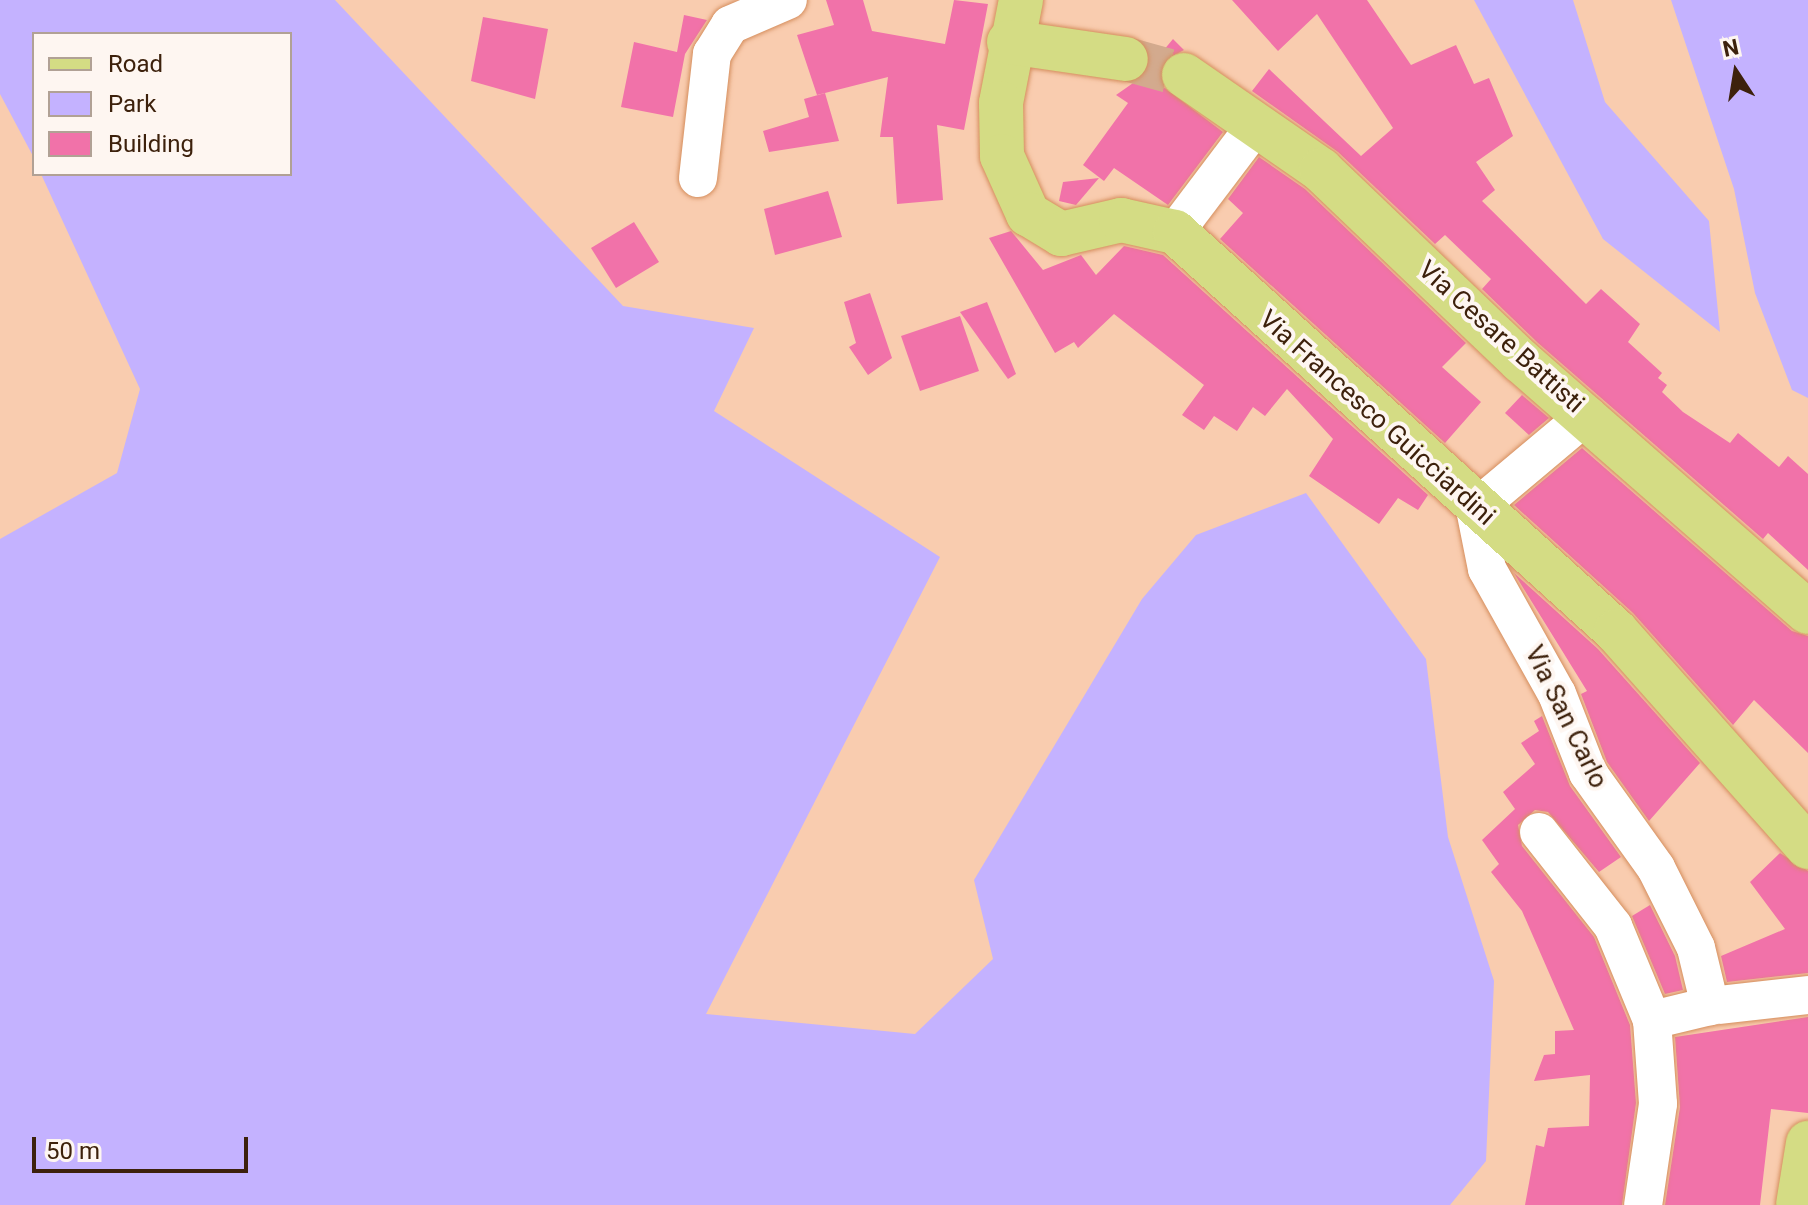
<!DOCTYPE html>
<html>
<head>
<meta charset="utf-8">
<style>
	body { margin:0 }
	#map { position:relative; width:1808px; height:1205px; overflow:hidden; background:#f9ccaf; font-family:Roboto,sans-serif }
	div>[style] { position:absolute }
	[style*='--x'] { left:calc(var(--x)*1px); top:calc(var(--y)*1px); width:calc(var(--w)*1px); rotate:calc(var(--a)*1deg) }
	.green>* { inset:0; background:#c4b2ff }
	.building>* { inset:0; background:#f172a9 }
	.major-tunnel>* { height:44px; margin-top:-22px; transform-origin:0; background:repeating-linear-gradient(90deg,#d3aa8e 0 44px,transparent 0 66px) }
	.roads { filter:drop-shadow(0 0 2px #d58e5d) drop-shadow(0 0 2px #d58e5d) }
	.minor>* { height:38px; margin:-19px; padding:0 19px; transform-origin:19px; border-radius:19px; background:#fff }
	.major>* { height:44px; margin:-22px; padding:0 22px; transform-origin:22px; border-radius:22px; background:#d4dc84 }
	span { translate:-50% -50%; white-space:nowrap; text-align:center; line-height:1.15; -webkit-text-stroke:8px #fef6f1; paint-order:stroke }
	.street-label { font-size:26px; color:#3d210c }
	.legend { position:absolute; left:32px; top:32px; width:260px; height:144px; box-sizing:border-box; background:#fef6f1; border:2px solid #b1a195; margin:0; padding:10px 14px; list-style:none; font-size:24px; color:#3d210c }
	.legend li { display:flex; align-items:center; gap:16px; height:40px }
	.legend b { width:40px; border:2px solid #b1a195 }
	.north { position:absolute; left:1696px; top:32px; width:80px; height:80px; -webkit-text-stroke:6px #fef6f1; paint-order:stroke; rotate:348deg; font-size:22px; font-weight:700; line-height:32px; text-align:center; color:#3d210c }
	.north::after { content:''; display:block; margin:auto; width:28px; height:36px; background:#3d210c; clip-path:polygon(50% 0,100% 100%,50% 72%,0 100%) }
	.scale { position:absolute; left:32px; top:1137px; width:216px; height:36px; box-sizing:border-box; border:4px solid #3d210c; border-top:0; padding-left:10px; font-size:24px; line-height:28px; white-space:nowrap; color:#3d210c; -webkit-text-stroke:6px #fef6f1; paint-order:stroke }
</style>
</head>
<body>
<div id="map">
	<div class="green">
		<div style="clip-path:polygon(0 0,335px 0,623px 306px,754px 328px,714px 411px,940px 557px,706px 1014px,915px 1034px,993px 959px,974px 880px,1142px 599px,1196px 535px,1306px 493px,1426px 659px,1448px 837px,1494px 981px,1486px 1161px,1450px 1205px,0 1205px,0 539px,117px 473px,140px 389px,41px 174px,290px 174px,290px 34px,34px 34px,34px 158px,0 94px)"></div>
		<div style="clip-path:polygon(1474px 0,1573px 0,1605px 102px,1709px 221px,1720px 332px,1603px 239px)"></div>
		<div style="clip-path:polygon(1671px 0,1808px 0,1808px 398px,1792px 390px,1755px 293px,1734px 189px)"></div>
	</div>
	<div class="building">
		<div style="clip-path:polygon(826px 0,863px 0,872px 31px,945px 44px,954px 0,988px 4px,964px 130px,937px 125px,943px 200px,897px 204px,893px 137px,880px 137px,888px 77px,817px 95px,797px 35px,834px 25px)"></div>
		<div style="clip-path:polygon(1232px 0,1367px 0,1411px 65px,1456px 45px,1474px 84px,1489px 78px,1513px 136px,1476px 162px,1495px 190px,1482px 201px,1586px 304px,1601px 289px,1640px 324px,1628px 342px,1662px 373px,1658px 378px,1667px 385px,1662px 392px,1683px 412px,1730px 443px,1738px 433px,1779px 467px,1788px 456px,1808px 474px,1808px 570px,1768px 533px,1763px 539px,1538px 343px,1482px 289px,1491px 279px,1445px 235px,1435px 244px,1338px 152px,1252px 91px,1269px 69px,1361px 156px,1393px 128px,1317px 14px,1278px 51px)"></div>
		<div style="clip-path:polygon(684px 15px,707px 20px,685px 54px,673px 117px,621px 107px,634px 42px,677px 52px)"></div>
		<div style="clip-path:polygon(483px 17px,548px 29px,535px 99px,471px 81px)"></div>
		<div style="clip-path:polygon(1173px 39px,1184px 50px,1163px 61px,1162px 86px,1223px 132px,1168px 205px,1114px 168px,1104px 181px,1083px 165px,1128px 103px,1116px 95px,1146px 74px,1149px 51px,1158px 57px)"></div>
		<div style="clip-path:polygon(825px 93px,839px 141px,769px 152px,763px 131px,809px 117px,804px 99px)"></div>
		<div style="clip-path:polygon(1259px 157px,1305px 189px,1466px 343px,1442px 367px,1481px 402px,1445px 443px,1220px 239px,1243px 213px,1228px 199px)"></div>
		<div style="clip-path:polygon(1099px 178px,1076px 205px,1059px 201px,1063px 182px)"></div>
		<div style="clip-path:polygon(828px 191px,842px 237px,775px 255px,764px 209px)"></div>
		<div style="clip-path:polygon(634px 222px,659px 262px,616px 288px,591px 248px)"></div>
		<div style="clip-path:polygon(1011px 231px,1043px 270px,1081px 255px,1096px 275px,1124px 246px,1163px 255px,1428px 495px,1418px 510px,1398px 498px,1379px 524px,1309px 476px,1333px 439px,1287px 389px,1265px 416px,1253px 407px,1237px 431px,1214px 416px,1204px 430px,1182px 415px,1204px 385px,1114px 314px,1078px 348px,1074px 342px,1055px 353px,989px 238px)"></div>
		<div style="clip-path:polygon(870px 293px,892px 358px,868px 375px,849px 347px,856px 343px,844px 302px)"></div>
		<div style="clip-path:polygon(987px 302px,1016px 374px,1008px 379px,960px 312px)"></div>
		<div style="clip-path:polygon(960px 316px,979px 371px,920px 391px,901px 336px)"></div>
		<div style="clip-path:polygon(1522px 395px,1549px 418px,1529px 435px,1505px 413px)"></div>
		<div style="clip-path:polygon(1582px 448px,1792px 631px,1808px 636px,1808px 753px,1754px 700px,1733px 725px,1633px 613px,1514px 505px)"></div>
		<div style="clip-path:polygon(1514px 573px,1598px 649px,1700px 763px,1649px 821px,1607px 762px,1581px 694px,1587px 691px)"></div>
		<div style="clip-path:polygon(1542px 716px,1570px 786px,1621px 857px,1599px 872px,1548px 812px,1535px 810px,1518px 825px,1522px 846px,1594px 937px,1630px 1025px,1636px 1103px,1622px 1205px,1525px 1205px,1536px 1145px,1544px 1147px,1548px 1128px,1589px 1126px,1590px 1075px,1534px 1081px,1544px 1055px,1555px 1054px,1555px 1031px,1574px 1030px,1522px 911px,1491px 872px,1499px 864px,1482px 840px,1515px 809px,1503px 792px,1535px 764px,1521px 743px,1539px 731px,1534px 721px)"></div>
		<div style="clip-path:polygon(1780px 853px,1808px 871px,1808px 973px,1727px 982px,1721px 956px,1785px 929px,1750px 882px)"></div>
		<div style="clip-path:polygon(1650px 905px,1675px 956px,1683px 990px,1665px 994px,1632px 916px)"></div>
		<div style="clip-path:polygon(1808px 1017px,1808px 1113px,1771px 1109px,1760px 1205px,1665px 1205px,1680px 1107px,1675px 1037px)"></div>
	</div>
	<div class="major-tunnel">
		<div style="--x:1126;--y:59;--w:60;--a:15.4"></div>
	</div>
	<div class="roads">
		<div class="minor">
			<div style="--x:698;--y:178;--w:125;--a:-83.6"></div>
			<div style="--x:712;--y:54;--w:34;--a:-58"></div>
			<div style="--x:730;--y:25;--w:63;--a:-23.3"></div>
			<div style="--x:1175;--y:232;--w:134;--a:-52.9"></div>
			<div style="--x:1587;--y:415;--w:146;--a:140"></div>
			<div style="--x:1475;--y:509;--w:61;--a:78.7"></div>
			<div style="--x:1487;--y:569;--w:143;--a:60.8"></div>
			<div style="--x:1557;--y:694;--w:85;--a:68.6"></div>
			<div style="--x:1588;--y:773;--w:117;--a:54.4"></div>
			<div style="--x:1656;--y:868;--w:89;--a:63.4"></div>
			<div style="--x:1696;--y:948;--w:60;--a:76.4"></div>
			<div style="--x:1710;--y:1006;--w:60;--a:166.4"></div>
			<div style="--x:1539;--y:832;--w:120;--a:51.8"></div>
			<div style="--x:1613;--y:926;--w:102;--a:67.5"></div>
			<div style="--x:1652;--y:1020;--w:84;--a:85.9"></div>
			<div style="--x:1658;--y:1104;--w:102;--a:98.4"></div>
			<div style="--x:1719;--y:1005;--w:90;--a:-6.4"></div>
		</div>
		<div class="major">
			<div style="--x:1021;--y:0;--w:105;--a:101"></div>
			<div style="--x:1001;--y:103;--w:53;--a:88.9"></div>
			<div style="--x:1002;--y:156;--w:64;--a:65.9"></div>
			<div style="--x:1028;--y:214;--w:39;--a:31"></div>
			<div style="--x:1061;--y:234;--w:62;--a:-13.1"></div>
			<div style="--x:1121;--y:220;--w:55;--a:12.5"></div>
			<div style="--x:1175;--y:232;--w:595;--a:42.14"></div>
			<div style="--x:1616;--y:631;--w:289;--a:48.4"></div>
			<div style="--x:1009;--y:42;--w:118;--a:8.3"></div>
			<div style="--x:1184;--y:75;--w:167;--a:34.7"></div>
			<div style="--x:1321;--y:170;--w:277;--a:43.7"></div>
			<div style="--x:1521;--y:361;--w:381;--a:41.2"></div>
			<div style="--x:1798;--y:1205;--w:63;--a:-80.8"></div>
		</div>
	</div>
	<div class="street-label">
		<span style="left:1501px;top:337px;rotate:42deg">Via Cesare Battisti</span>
		<span style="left:1377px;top:418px;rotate:42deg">Via Francesco Guicciardini</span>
		<span style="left:1566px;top:717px;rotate:64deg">Via San Carlo</span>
	</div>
	<ul class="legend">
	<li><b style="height:10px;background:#d4dc84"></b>Road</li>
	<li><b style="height:22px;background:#c4b2ff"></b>Park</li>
	<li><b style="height:22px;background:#f172a9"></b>Building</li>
	</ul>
	<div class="north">N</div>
	<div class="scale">50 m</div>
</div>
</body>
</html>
